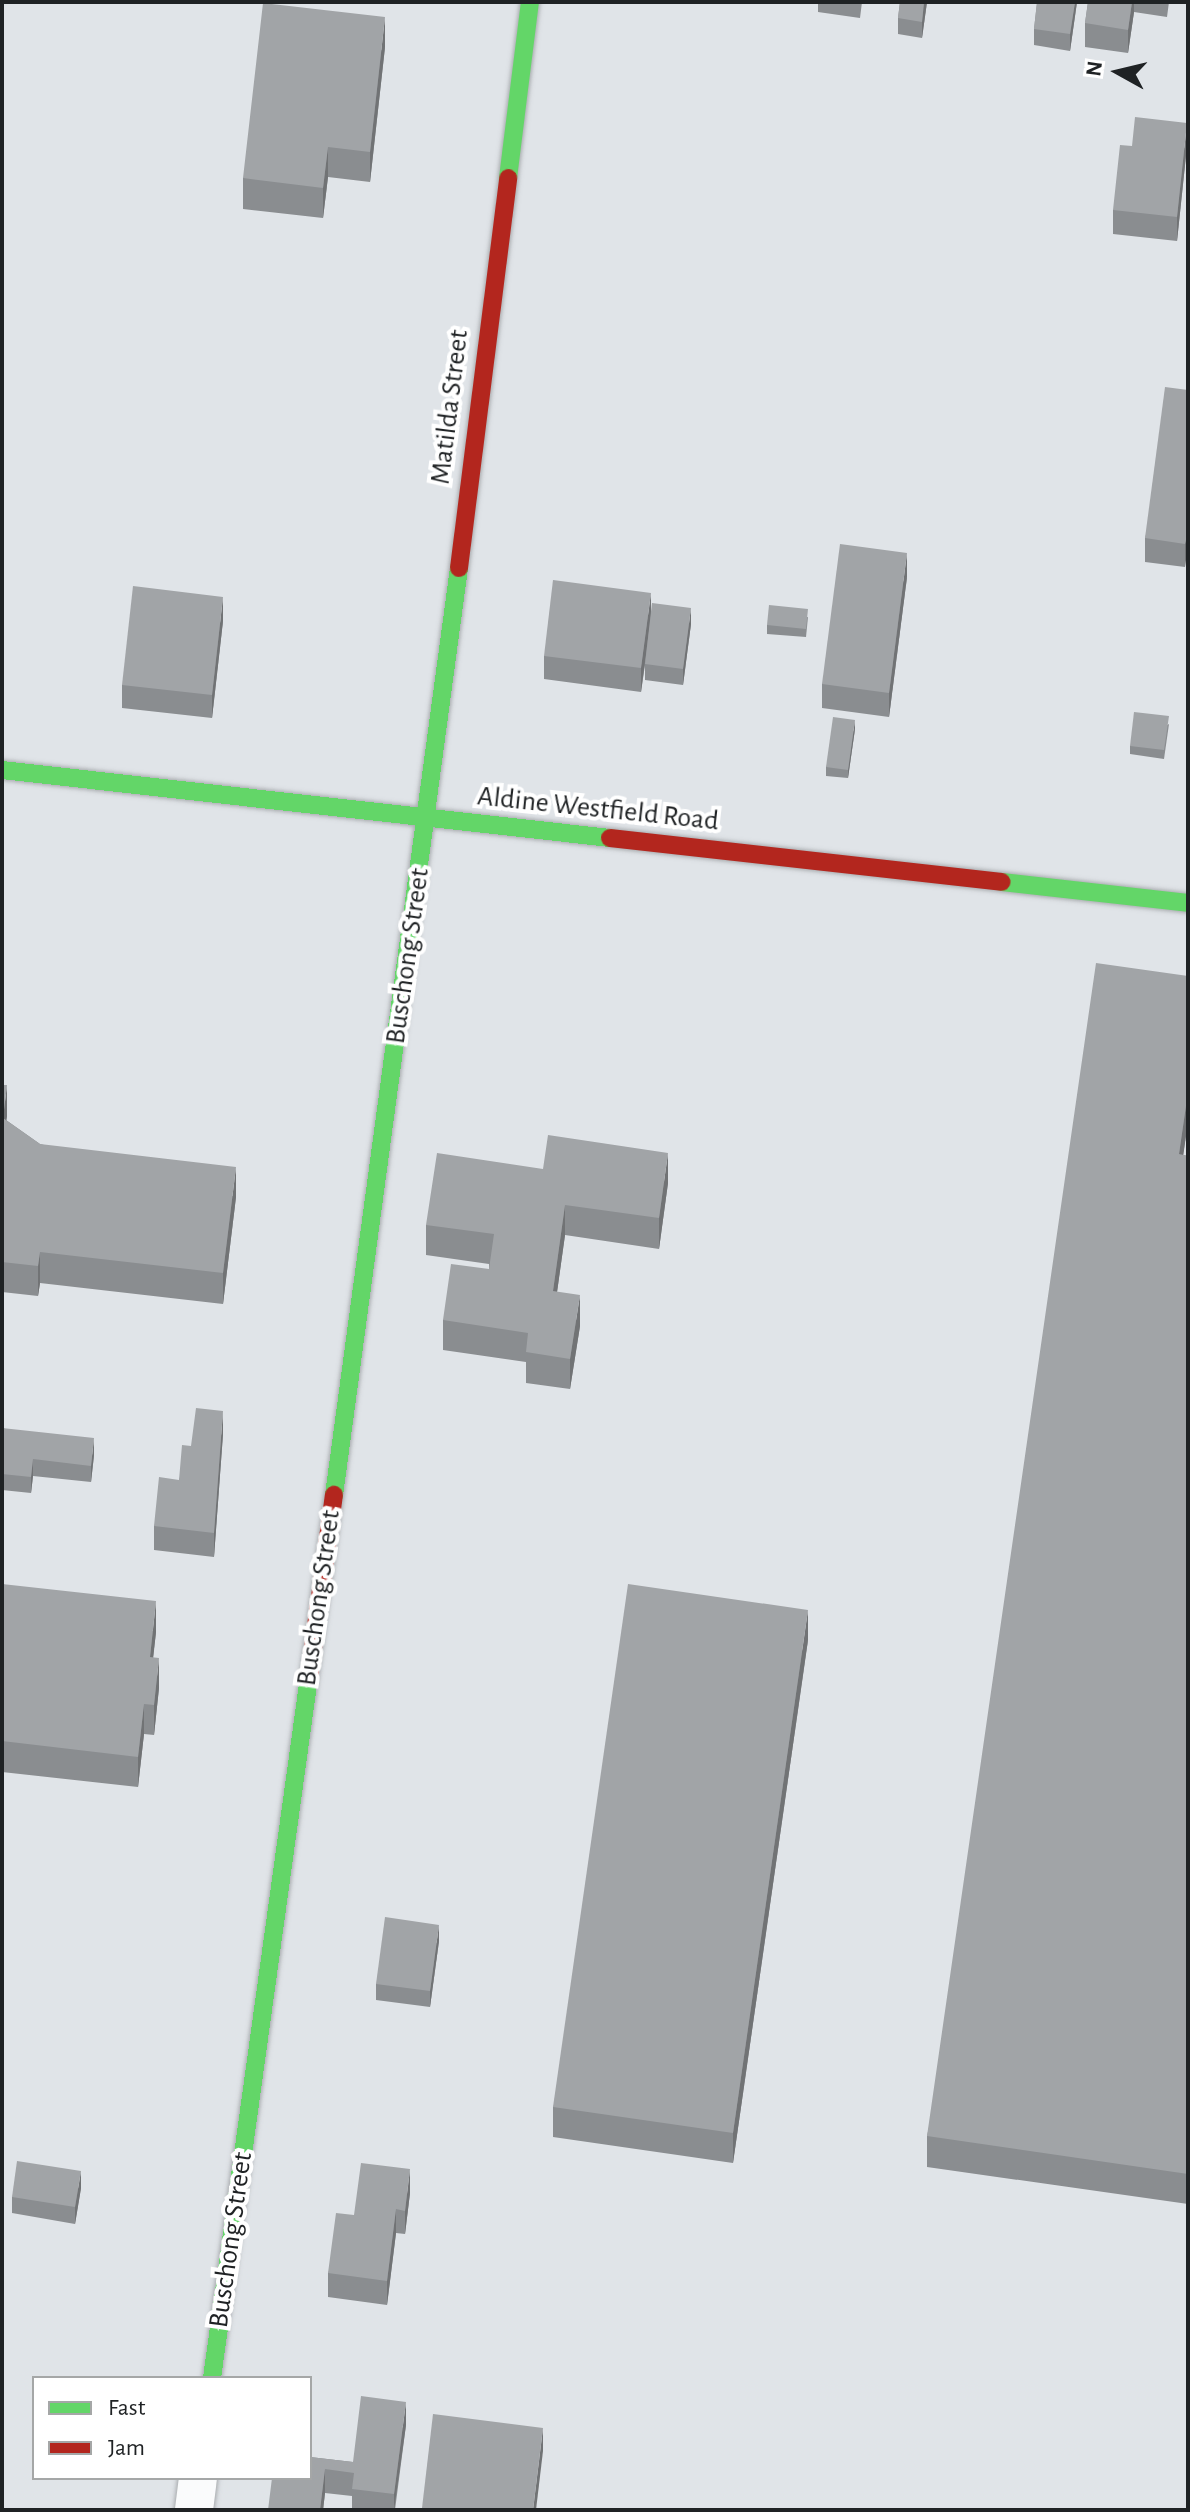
<!DOCTYPE html>
<html>
<head>
<meta charset="utf-8">
<style>
	body { margin:0 }
	#map { position:relative; width:1190px; height:2512px; overflow:hidden; background:#e0e4e8; font-family:"Alegreya Sans",sans-serif }
	div>[style] { position:absolute }
	[style*='--x'] { left:calc(var(--x)*1px); top:calc(var(--y)*1px); width:calc(var(--w)*1px); rotate:calc(var(--a)*1deg) }
	.roads { filter:drop-shadow(0 0 2px #aaadb0) drop-shadow(0 0 2px #aaadb0) }
	.street>* { height:38px; margin:-19px; padding:0 19px; transform-origin:19px; border-radius:19px; background:#fafbfc }
	.fast>* { height:18px; margin:-9px; padding:0 9px; transform-origin:9px; border-radius:9px; background:#63d668 }
	.jam>* { height:18px; margin:-9px; padding:0 9px; transform-origin:9px; border-radius:9px; background:#b3261e }
	.wall>* { inset:0; background:#8a8d90 }
	.shaded-wall>* { inset:0; background:#717375 }
	.building>* { inset:0; background:#a1a4a7 }
	span { translate:-50% -50%; white-space:nowrap; text-align:center; line-height:1.15; -webkit-text-stroke:8px #fff; paint-order:stroke }
	.street-label { font-size:28px; color:#1f2224 }
	.frame { position:absolute; inset:0; border:4px solid #1f2224; pointer-events:none }
	.legend { position:absolute; left:32px; top:2376px; width:280px; height:104px; box-sizing:border-box; background:#fff; border:2px solid #a5a7a7; margin:0; padding:10px 14px; list-style:none; font-size:24px; color:#1f2224 }
	.legend li { display:flex; align-items:center; gap:16px; height:40px }
	.legend b { width:40px; border:2px solid #a5a7a7 }
	.north { position:absolute; left:1078px; top:32px; width:80px; height:80px; -webkit-text-stroke:6px #fff; paint-order:stroke; rotate:278deg; font-size:22px; font-weight:700; line-height:32px; text-align:center; color:#1f2224 }
	.north::after { content:''; display:block; margin:auto; width:28px; height:36px; background:#1f2224; clip-path:polygon(50% 0,100% 100%,50% 72%,0 100%) }
</style>
</head>
<body>
<div id="map">
	<div class="roads">
		<div class="street">
			<div style="--x:194;--y:2510;--w:32;--a:-83"></div>
		</div>
		<div class="fast">
			<div style="--x:508;--y:178;--w:177;--a:-82.9"></div>
			<div style="--x:2;--y:770;--w:612;--a:6.38"></div>
			<div style="--x:1002;--y:882;--w:187;--a:6.4"></div>
			<div style="--x:334;--y:1495;--w:935;--a:-82.32"></div>
			<div style="--x:212;--y:2378;--w:708;--a:-82.12"></div>
		</div>
		<div class="jam">
			<div style="--x:459;--y:568;--w:393;--a:-82.8"></div>
			<div style="--x:610;--y:838;--w:394;--a:6.4"></div>
			<div style="--x:309;--y:1677;--w:184;--a:-82.2"></div>
		</div>
	</div>
	<div class="wall">
		<div style="clip-path:polygon(818px 2px,862px 2px,860px 18px,818px 12px)"></div>
		<div style="clip-path:polygon(900px 2px,927px 2px,922px 38px,898px 34px,898px 18px)"></div>
		<div style="clip-path:polygon(1033px 2px,1077px 2px,1070px 51px,1034px 45px,1034px 29px,1037px 3px)"></div>
		<div style="clip-path:polygon(1088px 2px,1169px 2px,1167px 17px,1134px 12px,1128px 53px,1085px 47px,1085px 23px)"></div>
		<div style="clip-path:polygon(385px 47px,370px 182px,328px 177px,323px 218px,243px 209px,243px 178px)"></div>
		<div style="clip-path:polygon(1187px 146px,1177px 241px,1113px 234px,1113px 210px)"></div>
		<div style="clip-path:polygon(1188px 390px,1185px 567px,1145px 562px,1145px 538px)"></div>
		<div style="clip-path:polygon(907px 577px,889px 717px,822px 708px,822px 684px)"></div>
		<div style="clip-path:polygon(651px 614px,691px 624px,683px 685px,645px 680px,645px 665px,641px 692px,544px 679px,544px 656px)"></div>
		<div style="clip-path:polygon(808px 617px,806px 637px,767px 634px,767px 625px)"></div>
		<div style="clip-path:polygon(223px 621px,212px 718px,122px 708px,122px 685px)"></div>
		<div style="clip-path:polygon(1169px 724px,1164px 759px,1130px 754px,1130px 746px)"></div>
		<div style="clip-path:polygon(855px 729px,848px 778px,826px 776px,826px 767px)"></div>
		<div style="clip-path:polygon(1188px 976px,1188px 1122px,1183px 1155px,1188px 1156px,1188px 2204px,927px 2167px,927px 2136px)"></div>
		<div style="clip-path:polygon(2px 1085px,7px 1116px,6px 1120px,40px 1144px,236px 1197px,223px 1304px,40px 1283px,38px 1296px,2px 1292px)"></div>
		<div style="clip-path:polygon(543px 1169px,668px 1183px,659px 1249px,565px 1235px,557px 1292px,580px 1326px,570px 1389px,526px 1383px,526px 1362px,443px 1350px,443px 1320px,489px 1269px,489px 1264px,426px 1255px,426px 1225px)"></div>
		<div style="clip-path:polygon(2px 1428px,94px 1455px,91px 1482px,33px 1476px,31px 1493px,2px 1490px)"></div>
		<div style="clip-path:polygon(223px 1434px,214px 1557px,154px 1550px,154px 1526px,179px 1480px,191px 1446px)"></div>
		<div style="clip-path:polygon(2px 1584px,156px 1632px,153px 1657px,159px 1688px,154px 1735px,144px 1734px,138px 1787px,2px 1772px)"></div>
		<div style="clip-path:polygon(808px 1640px,733px 2163px,553px 2137px,553px 2107px)"></div>
		<div style="clip-path:polygon(439px 1941px,430px 2007px,376px 2000px,376px 1984px)"></div>
		<div style="clip-path:polygon(81px 2188px,75px 2224px,12px 2213px,12px 2197px)"></div>
		<div style="clip-path:polygon(410px 2193px,405px 2234px,396px 2233px,387px 2305px,328px 2297px,328px 2273px,354px 2215px)"></div>
		<div style="clip-path:polygon(406px 2425px,395px 2510px,352px 2510px,352px 2496px,325px 2493px,323px 2510px,268px 2510px,310px 2457px,353px 2462px)"></div>
	</div>
	<div class="shaded-wall">
		<div style="clip-path:polygon(924px 2px,927px 2px,922px 38px,922px 22px)"></div>
		<div style="clip-path:polygon(1075px 2px,1077px 2px,1070px 51px,1070px 34px)"></div>
		<div style="clip-path:polygon(1132px 2px,1134px 2px,1134px 12px,1128px 53px,1128px 30px)"></div>
		<div style="clip-path:polygon(385px 17px,385px 47px,370px 182px,370px 152px)"></div>
		<div style="clip-path:polygon(1187px 123px,1187px 146px,1177px 241px,1177px 217px)"></div>
		<div style="clip-path:polygon(328px 147px,328px 177px,323px 218px,323px 188px)"></div>
		<div style="clip-path:polygon(1188px 524px,1188px 547px,1185px 567px,1185px 544px)"></div>
		<div style="clip-path:polygon(907px 553px,907px 577px,889px 717px,889px 693px)"></div>
		<div style="clip-path:polygon(651px 593px,651px 616px,641px 692px,641px 668px)"></div>
		<div style="clip-path:polygon(223px 597px,223px 621px,212px 718px,212px 695px)"></div>
		<div style="clip-path:polygon(691px 608px,691px 624px,683px 685px,683px 669px)"></div>
		<div style="clip-path:polygon(855px 720px,855px 729px,848px 778px,848px 770px)"></div>
		<div style="clip-path:polygon(7px 1085px,7px 1116px,3px 1148px,3px 1118px)"></div>
		<div style="clip-path:polygon(1188px 1092px,1188px 1122px,1179px 1185px,1179px 1154px)"></div>
		<div style="clip-path:polygon(668px 1153px,668px 1183px,659px 1249px,659px 1218px)"></div>
		<div style="clip-path:polygon(236px 1167px,236px 1197px,223px 1304px,223px 1273px)"></div>
		<div style="clip-path:polygon(565px 1205px,565px 1235px,553px 1321px,553px 1291px)"></div>
		<div style="clip-path:polygon(40px 1252px,40px 1283px,38px 1296px,38px 1266px)"></div>
		<div style="clip-path:polygon(580px 1295px,580px 1326px,570px 1389px,570px 1359px)"></div>
		<div style="clip-path:polygon(223px 1411px,223px 1434px,214px 1557px,214px 1533px)"></div>
		<div style="clip-path:polygon(94px 1438px,94px 1455px,91px 1482px,91px 1466px)"></div>
		<div style="clip-path:polygon(33px 1459px,33px 1476px,31px 1493px,31px 1477px)"></div>
		<div style="clip-path:polygon(156px 1601px,156px 1632px,150px 1687px,150px 1657px)"></div>
		<div style="clip-path:polygon(808px 1610px,808px 1640px,733px 2163px,733px 2133px)"></div>
		<div style="clip-path:polygon(159px 1658px,159px 1688px,154px 1735px,154px 1705px)"></div>
		<div style="clip-path:polygon(144px 1704px,144px 1734px,138px 1787px,138px 1757px)"></div>
		<div style="clip-path:polygon(439px 1925px,439px 1941px,430px 2007px,430px 1991px)"></div>
		<div style="clip-path:polygon(410px 2169px,410px 2193px,405px 2234px,405px 2211px)"></div>
		<div style="clip-path:polygon(81px 2171px,81px 2188px,75px 2224px,75px 2207px)"></div>
		<div style="clip-path:polygon(396px 2209px,396px 2233px,387px 2305px,387px 2281px)"></div>
		<div style="clip-path:polygon(406px 2402px,406px 2425px,394px 2510px,394px 2494px)"></div>
		<div style="clip-path:polygon(543px 2428px,543px 2451px,536px 2510px,533px 2510px)"></div>
		<div style="clip-path:polygon(325px 2469px,325px 2493px,323px 2510px,320px 2510px)"></div>
	</div>
	<div class="building">
		<div style="clip-path:polygon(900px 2px,924px 2px,922px 22px,898px 18px)"></div>
		<div style="clip-path:polygon(1037px 2px,1075px 2px,1070px 34px,1034px 29px)"></div>
		<div style="clip-path:polygon(1088px 2px,1132px 2px,1128px 30px,1085px 23px)"></div>
		<div style="clip-path:polygon(263px 3px,385px 17px,370px 152px,328px 147px,323px 188px,243px 178px)"></div>
		<div style="clip-path:polygon(1135px 117px,1187px 123px,1177px 217px,1113px 210px,1120px 145px,1132px 146px)"></div>
		<div style="clip-path:polygon(1165px 387px,1188px 390px,1188px 524px,1185px 544px,1145px 538px)"></div>
		<div style="clip-path:polygon(840px 544px,907px 553px,889px 693px,822px 684px)"></div>
		<div style="clip-path:polygon(553px 580px,651px 593px,641px 668px,544px 656px)"></div>
		<div style="clip-path:polygon(133px 586px,223px 597px,212px 695px,122px 685px)"></div>
		<div style="clip-path:polygon(652px 603px,691px 608px,683px 669px,645px 664px)"></div>
		<div style="clip-path:polygon(769px 605px,808px 609px,806px 629px,767px 625px)"></div>
		<div style="clip-path:polygon(1134px 712px,1169px 716px,1164px 750px,1130px 746px)"></div>
		<div style="clip-path:polygon(833px 717px,855px 720px,848px 770px,826px 767px)"></div>
		<div style="clip-path:polygon(1096px 963px,1188px 976px,1188px 1092px,1179px 1154px,1188px 1156px,1188px 2174px,927px 2136px)"></div>
		<div style="clip-path:polygon(2px 1085px,7px 1085px,3px 1118px,40px 1144px,236px 1167px,223px 1273px,40px 1252px,38px 1266px,2px 1262px)"></div>
		<div style="clip-path:polygon(548px 1135px,668px 1153px,659px 1218px,565px 1205px,553px 1291px,580px 1295px,570px 1359px,526px 1352px,528px 1333px,443px 1320px,451px 1264px,489px 1269px,494px 1234px,426px 1225px,437px 1153px,543px 1169px)"></div>
		<div style="clip-path:polygon(196px 1408px,223px 1411px,214px 1533px,154px 1526px,159px 1477px,179px 1480px,182px 1445px,191px 1446px)"></div>
		<div style="clip-path:polygon(2px 1428px,94px 1438px,91px 1466px,33px 1459px,31px 1477px,2px 1474px)"></div>
		<div style="clip-path:polygon(2px 1584px,156px 1601px,150px 1657px,159px 1658px,154px 1705px,144px 1704px,138px 1757px,2px 1741px)"></div>
		<div style="clip-path:polygon(628px 1584px,808px 1610px,733px 2133px,553px 2107px)"></div>
		<div style="clip-path:polygon(385px 1917px,439px 1925px,430px 1991px,376px 1984px)"></div>
		<div style="clip-path:polygon(17px 2161px,81px 2171px,75px 2207px,12px 2197px)"></div>
		<div style="clip-path:polygon(361px 2163px,410px 2169px,405px 2211px,396px 2209px,387px 2281px,328px 2273px,336px 2213px,354px 2215px)"></div>
		<div style="clip-path:polygon(361px 2396px,406px 2402px,394px 2494px,352px 2489px,354px 2473px,325px 2469px,320px 2510px,268px 2510px,272px 2478px,310px 2478px,310px 2457px,353px 2462px)"></div>
		<div style="clip-path:polygon(433px 2414px,543px 2428px,533px 2510px,435px 2510px,422px 2508px)"></div>
	</div>
	<div class="street-label">
		<span style="left:450px;top:407px;rotate:-83deg">Matilda Street</span>
		<span style="left:598px;top:809px;rotate:6deg">Aldine Westfield Road</span>
		<span style="left:408px;top:956px;rotate:-82deg">Buschong Street</span>
		<span style="left:319px;top:1598px;rotate:-82deg">Buschong Street</span>
		<span style="left:231px;top:2240px;rotate:-82deg">Buschong Street</span>
	</div>
	<div class="frame"></div>
	<ul class="legend">
	<li><b style="height:10px;background:#63d668"></b>Fast</li>
	<li><b style="height:10px;background:#b3261e"></b>Jam</li>
	</ul>
	<div class="north">N</div>
</div>
</body>
</html>
